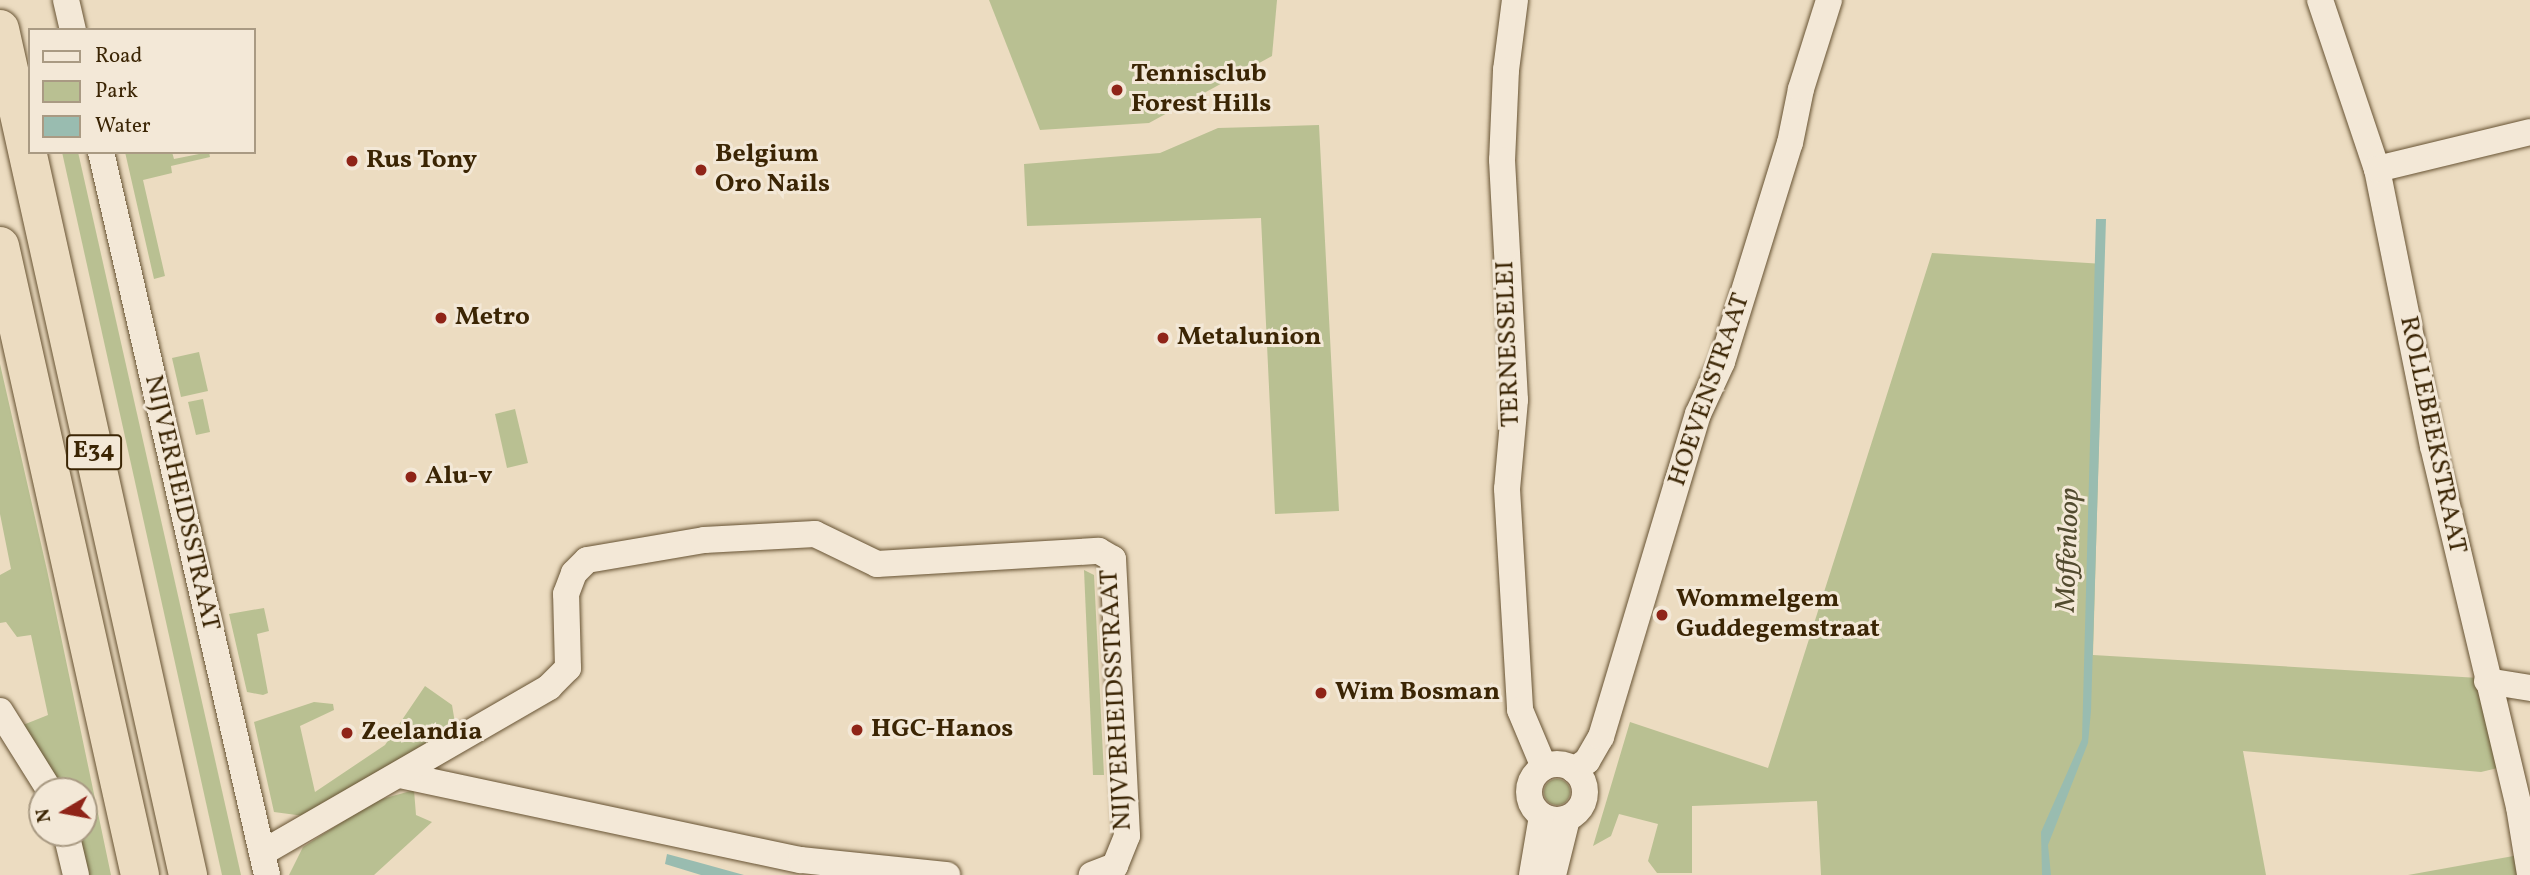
<!DOCTYPE html>
<html>
<head>
<meta charset="utf-8">
<style>
	body { margin:0 }
	#map { position:relative; width:2530px; height:875px; overflow:hidden; background:#ecdcc1; font-family:Vollkorn,serif }
	div>[style] { position:absolute }
	[style*='--x'] { left:calc(var(--x)*1px); top:calc(var(--y)*1px); width:calc(var(--w)*1px); rotate:calc(var(--a)*1deg) }
	.green>* { inset:0; background:#b9c092 }
	.round { border-radius:50% }
	.water>* { inset:0; background:#99bcb0 }
	.roads { filter:drop-shadow(0 0 2px #675333) drop-shadow(0 0 2px #675333) }
	.minor>* { height:26px; margin:-13px; padding:0 13px; transform-origin:13px; border-radius:13px; background:#f3e8d7 }
	.minor>.ring { margin:-13px; padding:0; box-sizing:content-box; background:none; border:26px solid #f3e8d7; border-radius:50% }
	.highway>* { height:38px; margin:-19px; padding:0 19px; transform-origin:19px; border-radius:19px; background:#ecdcc1 }
	.dots>* { width:19px; height:19px; translate:-50% -50%; box-sizing:border-box; border:4px solid #f3e8d7; border-radius:50% }
	span { translate:-50% -50%; white-space:nowrap; text-align:center; line-height:1.15; -webkit-text-stroke:6px #f3e8d7; paint-order:stroke }
	.shield-label span { padding:2px 5px; background:#f3e8d7; border:2px solid; border-radius:5px; -webkit-text-stroke-width:0 }
	.shield-label { font-size:24px; color:#3b2504; font-weight:700 }
	.poi-label { font-size:26px; color:#3b2504; font-weight:700 }
	.left { translate:0 -50%; text-align:left }
	.street-label { font-size:26px; color:#3b2504 }
	.water-label { font-size:28px; color:#524b2f; font-style:italic }
	.legend { position:absolute; left:28px; top:28px; width:228px; height:126px; box-sizing:border-box; background:#f3e8d7; border:2px solid #a99a83; margin:0; padding:9px 12px; list-style:none; font-size:21px; color:#3b2504 }
	.legend li { display:flex; align-items:center; gap:14px; height:35px }
	.legend b { width:35px; border:2px solid #a99a83 }
	.north { position:absolute; left:28px; top:777px; width:70px; height:70px; box-sizing:border-box; background:#f3e8d7; border:2px solid #a99a83; border-radius:50%; rotate:260deg; font-size:19px; font-weight:700; line-height:28px; text-align:center; color:#3b2504 }
	.north::after { content:''; display:block; margin:auto; width:24px; height:32px; background:#8f2418; clip-path:polygon(50% 0,100% 100%,50% 72%,0 100%) }
</style>
</head>
<body>
<div id="map">
	<div class="green">
		<div style="clip-path:polygon(989px 0,1277px 0,1272px 56px,1149px 123px,1040px 130px)"></div>
		<div style="clip-path:polygon(1319px 125px,1339px 511px,1275px 514px,1261px 218px,1027px 226px,1024px 164px,1160px 153px,1218px 128px)"></div>
		<div style="clip-path:polygon(62px 152px,78px 152px,241px 875px,222px 875px)"></div>
		<div style="clip-path:polygon(125px 152px,172px 152px,174px 159px,209px 152px,210px 157px,171px 166px,172px 173px,143px 180px,165px 276px,154px 279px)"></div>
		<div style="clip-path:polygon(1932px 253px,2104px 264px,2093px 655px,2479px 678px,2502px 767px,2481px 772px,2243px 751px,2266px 875px,1821px 875px,1817px 801px,1692px 806px,1692px 873px,1657px 873px,1648px 861px,1658px 824px,1619px 814px,1611px 836px,1593px 846px,1630px 722px,1768px 768px)"></div>
		<div style="clip-path:polygon(199px 352px,208px 391px,181px 397px,172px 358px)"></div>
		<div style="clip-path:polygon(0 364px,47px 570px,111px 875px,87px 875px,77px 833px,84px 833px,84px 791px,61px 791px,23px 725px,48px 715px,31px 635px,17px 637px,6px 622px,0 623px,0 575px,11px 569px,0 514px)"></div>
		<div style="clip-path:polygon(203px 399px,210px 432px,196px 435px,188px 402px)"></div>
		<div style="clip-path:polygon(515px 409px,528px 463px,507px 468px,495px 414px)"></div>
		<div style="clip-path:polygon(1084px 570px,1094px 575px,1104px 775px,1093px 775px)"></div>
		<div style="clip-path:polygon(264px 608px,269px 631px,257px 634px,268px 693px,263px 695px,247px 692px,229px 614px)"></div>
		<div style="clip-path:polygon(425px 686px,452px 705px,455px 723px,451px 728px,304px 816px,274px 812px,254px 722px,314px 702px,333px 704px,334px 710px,300px 726px,315px 792px,385px 745px)"></div>
		<div class="round" style="left:1544px;top:779px;width:26px;height:26px"></div>
		<div style="clip-path:polygon(414px 790px,416px 815px,432px 822px,374px 875px,289px 875px,303px 847px,375px 801px)"></div>
		<div style="clip-path:polygon(2519px 855px,2522px 875px,2408px 875px)"></div>
	</div>
	<div class="water">
		<div style="clip-path:polygon(2096px 219px,2106px 219px,2091px 711px,2088px 743px,2048px 845px,2051px 875px,2042px 875px,2041px 832px,2082px 739px)"></div>
		<div style="clip-path:polygon(667px 854px,697px 862px,744px 875px,701px 875px,665px 864px)"></div>
	</div>
	<div class="roads">
		<div class="minor">
			<div style="--x:66;--y:0;--w:31;--a:77"></div>
			<div style="--x:1515;--y:0;--w:71;--a:97.3"></div>
			<div style="--x:1506;--y:70;--w:90;--a:92.5"></div>
			<div style="--x:1502;--y:160;--w:240;--a:86.9"></div>
			<div style="--x:1515;--y:400;--w:89;--a:95.1"></div>
			<div style="--x:1507;--y:489;--w:221;--a:86.6"></div>
			<div style="--x:1520;--y:710;--w:62;--a:67.2"></div>
			<div style="--x:2320;--y:0;--w:178;--a:71.4"></div>
			<div style="--x:2377;--y:169;--w:283;--a:78.6"></div>
			<div style="--x:2433;--y:446;--w:371;--a:76.6"></div>
			<div style="--x:2519;--y:807;--w:68;--a:80.7"></div>
			<div style="--x:101;--y:152;--w:742;--a:77.07"></div>
			<div style="--x:2377;--y:169;--w:157;--a:-13.6"></div>
			<div style="--x:2487;--y:681;--w:44;--a:9.2"></div>
			<div style="--x:0;--y:711;--w:94;--a:58"></div>
			<div class="ring" style="left:1529px;top:764px;width:30px;height:30px"></div>
			<div style="--x:1574;--y:770;--w:16;--a:-35"></div>
			<div style="--x:1587;--y:761;--w:28;--a:-60"></div>
			<div style="--x:1601;--y:737;--w:337;--a:-73.3"></div>
			<div style="--x:1698;--y:414;--w:57;--a:-65.2"></div>
			<div style="--x:1722;--y:362;--w:229;--a:-72.8"></div>
			<div style="--x:1790;--y:143;--w:55;--a:-78.5"></div>
			<div style="--x:1801;--y:89;--w:93;--a:-72.5"></div>
			<div style="--x:400;--y:775;--w:410;--a:12"></div>
			<div style="--x:801;--y:860;--w:147;--a:5.9"></div>
			<div style="--x:66;--y:833;--w:43;--a:76.6"></div>
			<div style="--x:262;--y:853;--w:332;--a:-30"></div>
			<div style="--x:549;--y:687;--w:27;--a:-45"></div>
			<div style="--x:568;--y:668;--w:74;--a:-91.5"></div>
			<div style="--x:566;--y:594;--w:22;--a:-69"></div>
			<div style="--x:574;--y:573;--w:18;--a:-45"></div>
			<div style="--x:587;--y:560;--w:119;--a:-9.7"></div>
			<div style="--x:704;--y:540;--w:111;--a:-3.1"></div>
			<div style="--x:815;--y:534;--w:69;--a:25.8"></div>
			<div style="--x:877;--y:564;--w:222;--a:-3.4"></div>
			<div style="--x:1099;--y:551;--w:16;--a:30"></div>
			<div style="--x:1113;--y:559;--w:277;--a:87.1"></div>
			<div style="--x:1127;--y:836;--w:32;--a:112"></div>
			<div style="--x:1115;--y:866;--w:25;--a:159"></div>
			<div style="--x:1532;--y:875;--w:60;--a:-80.4"></div>
			<div style="--x:1553;--y:875;--w:58;--a:-76"></div>
		</div>
		<div class="highway">
			<div style="--x:0;--y:29;--w:867;--a:77.47"></div>
			<div style="--x:0;--y:246;--w:644;--a:77.45"></div>
		</div>
	</div>
	<div class="dots">
		<div style="left:1117px;top:90px;background:#8f2418"></div>
		<div style="left:352px;top:161px;background:#8f2418"></div>
		<div style="left:701px;top:170px;background:#8f2418"></div>
		<div style="left:441px;top:318px;background:#8f2418"></div>
		<div style="left:1163px;top:338px;background:#8f2418"></div>
		<div style="left:411px;top:477px;background:#8f2418"></div>
		<div style="left:1662px;top:615px;background:#8f2418"></div>
		<div style="left:1321px;top:693px;background:#8f2418"></div>
		<div style="left:857px;top:730px;background:#8f2418"></div>
		<div style="left:347px;top:733px;background:#8f2418"></div>
	</div>
	<div class="shield-label">
		<span style="left:94px;top:452px">E34</span>
	</div>
	<div class="poi-label">
		<span class="left" style="left:1131px;top:90px">Tennisclub<br>Forest Hills</span>
		<span class="left" style="left:715px;top:170px">Belgium<br>Oro Nails</span>
		<span class="left" style="left:366px;top:161px">Rus Tony</span>
		<span class="left" style="left:455px;top:318px">Metro</span>
		<span class="left" style="left:1177px;top:338px">Metalunion</span>
		<span class="left" style="left:425px;top:477px">Alu-v</span>
		<span class="left" style="left:1676px;top:615px">Wommelgem<br>Guddegemstraat</span>
		<span class="left" style="left:1335px;top:693px">Wim Bosman</span>
		<span class="left" style="left:871px;top:730px">HGC-Hanos</span>
		<span class="left" style="left:361px;top:733px">Zeelandia</span>
	</div>
	<div class="street-label">
		<span style="left:1509px;top:344px;rotate:-92deg">TERNESSELEI</span>
		<span style="left:1710px;top:390px;rotate:-71deg">HOEVENSTRAAT</span>
		<span style="left:2432px;top:435px;rotate:78deg">ROLLEBEEKSTRAAT</span>
		<span style="left:181px;top:503px;rotate:77deg">NIJVERHEIDSSTRAAT</span>
		<span style="left:1117px;top:700px;rotate:-93deg">NIJVERHEIDSSTRAAT</span>
	</div>
	<div class="water-label">
		<span style="left:2069px;top:550px;rotate:-88deg">Moffenloop</span>
	</div>
	<ul class="legend">
	<li><b style="height:9px;background:#f3e8d7"></b>Road</li>
	<li><b style="height:19px;background:#b9c092"></b>Park</li>
	<li><b style="height:19px;background:#99bcb0"></b>Water</li>
	</ul>
	<div class="north">N</div>
</div>
</body>
</html>
